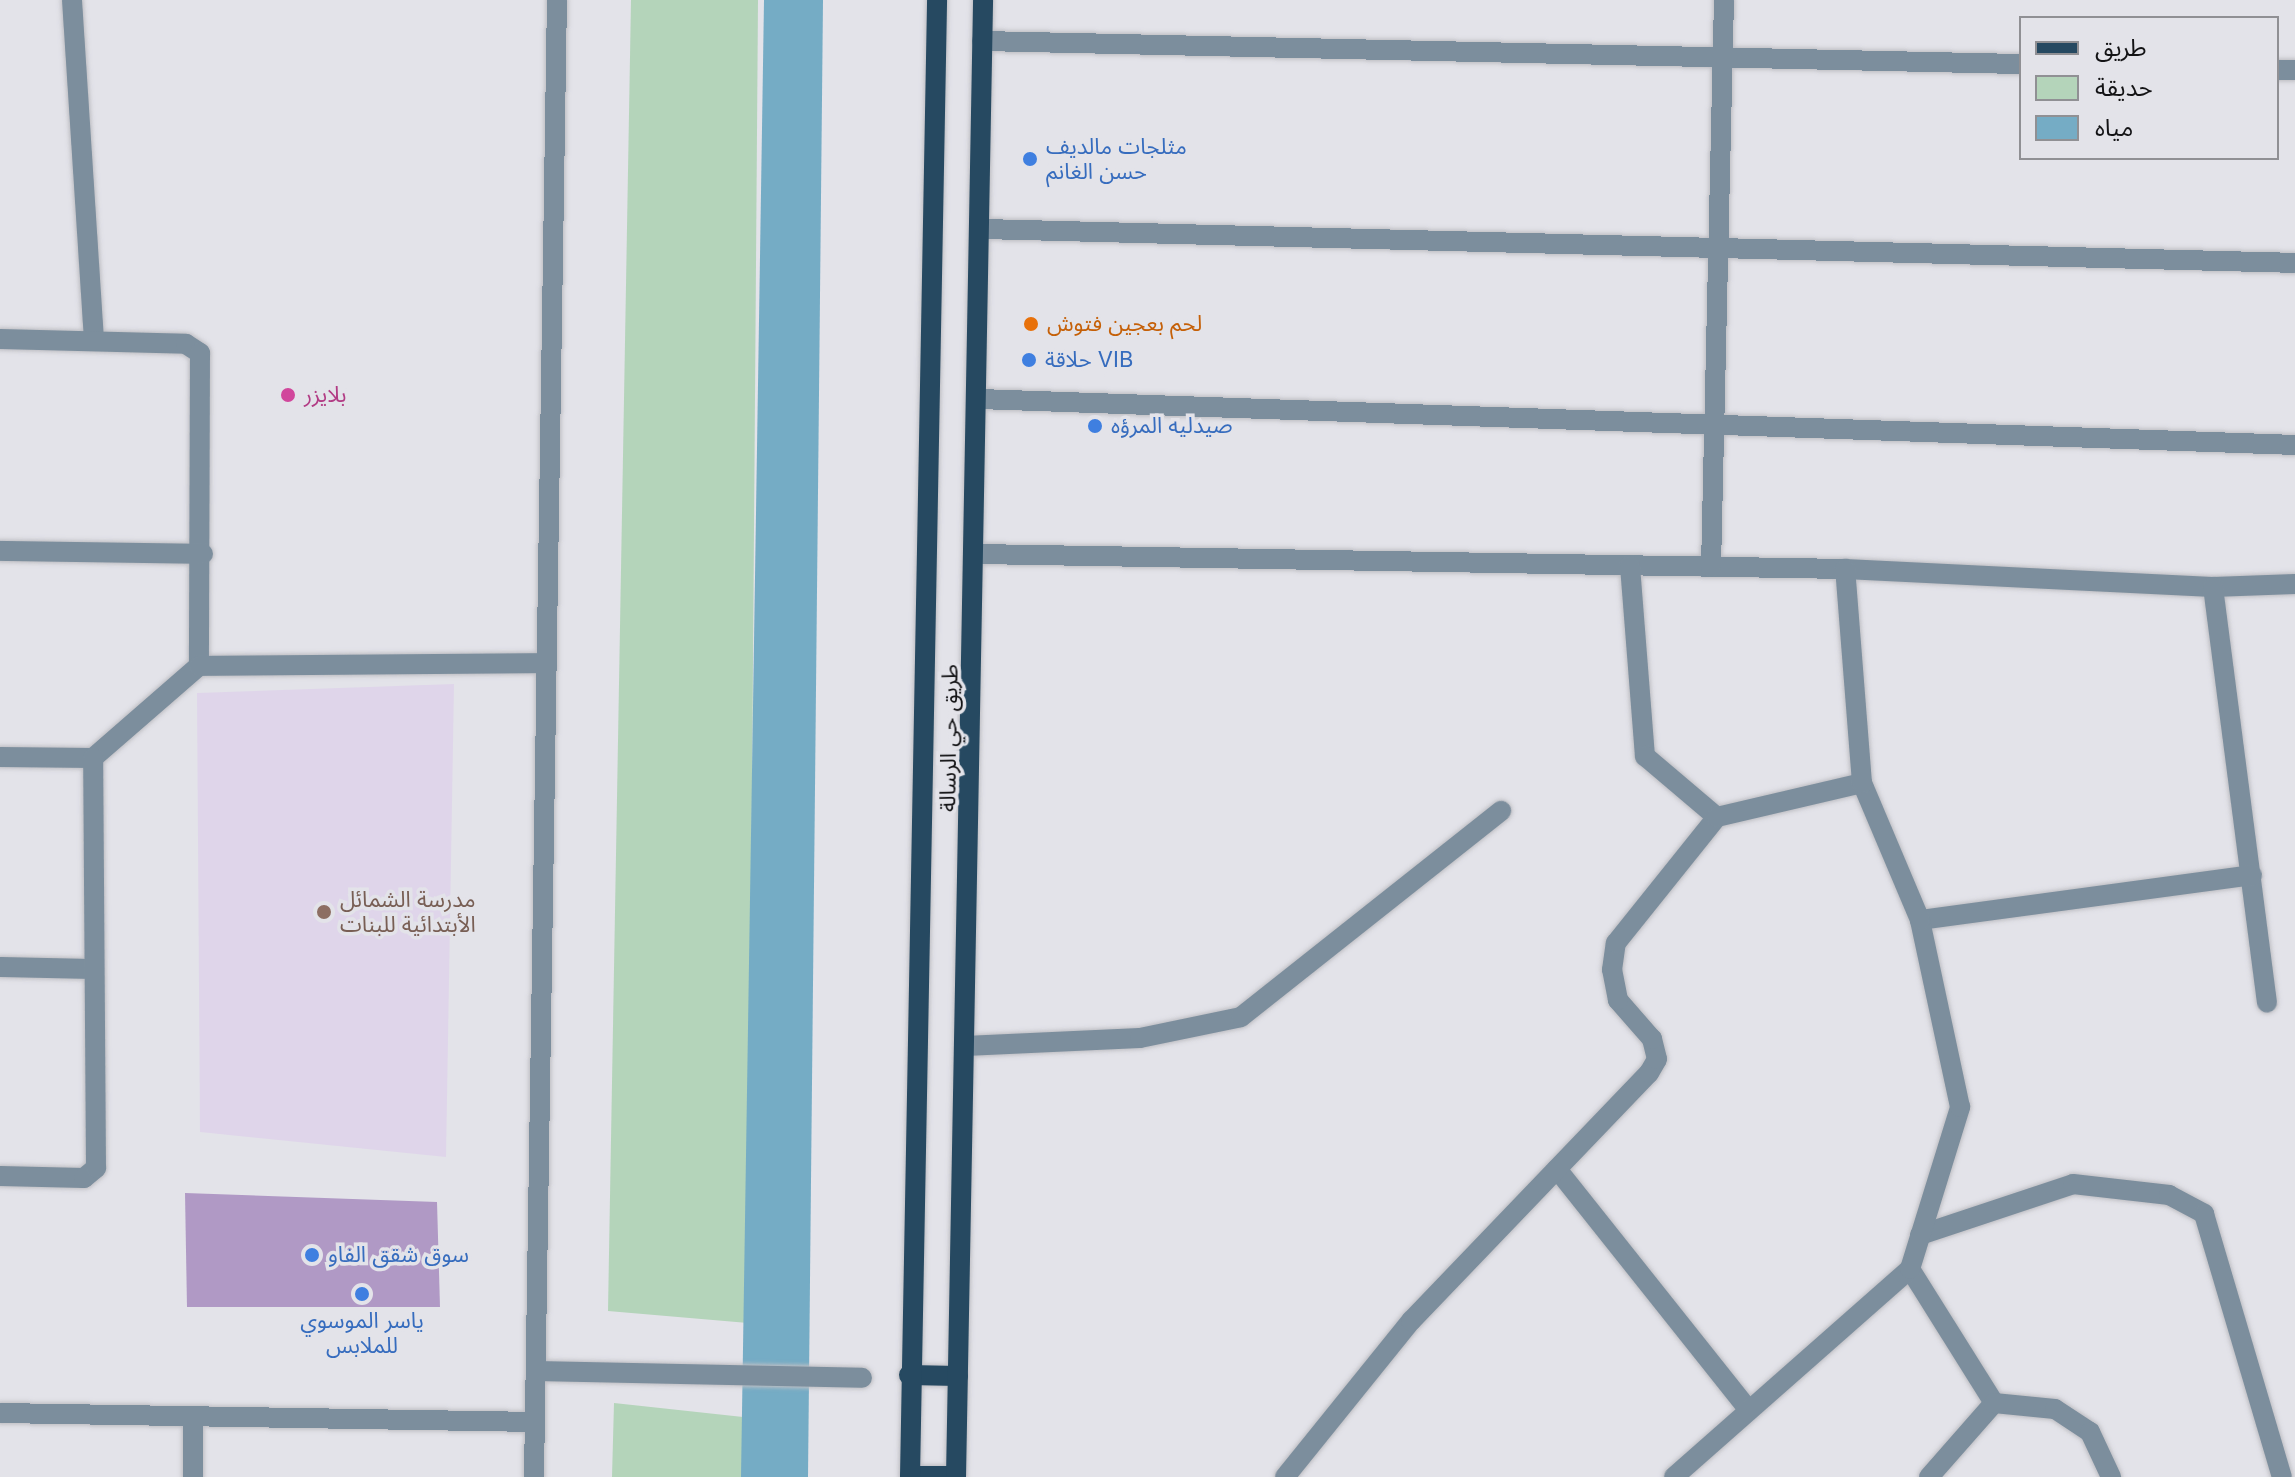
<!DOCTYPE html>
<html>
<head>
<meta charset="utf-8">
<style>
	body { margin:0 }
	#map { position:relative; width:2295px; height:1477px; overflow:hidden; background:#e3e3e9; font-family:Inter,"Noto Sans Arabic",sans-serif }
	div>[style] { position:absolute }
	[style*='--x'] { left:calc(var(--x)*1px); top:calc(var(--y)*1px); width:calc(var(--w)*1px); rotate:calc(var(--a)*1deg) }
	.education>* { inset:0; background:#dfd5ea }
	.green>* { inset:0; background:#b4d4ba }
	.water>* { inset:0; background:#75acc5 }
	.building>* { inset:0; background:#b099c5 }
	.roads { filter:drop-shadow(0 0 2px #bebec3) drop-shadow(0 0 2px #bebec3) }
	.minor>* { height:20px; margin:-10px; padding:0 10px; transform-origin:10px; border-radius:10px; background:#7c8e9d }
	.major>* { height:20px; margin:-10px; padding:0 10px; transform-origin:10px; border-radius:10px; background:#264961 }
	.dots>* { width:22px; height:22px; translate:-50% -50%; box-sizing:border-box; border:4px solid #e3e3e9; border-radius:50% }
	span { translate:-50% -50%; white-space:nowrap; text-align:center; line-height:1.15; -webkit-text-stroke:7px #e3e3e9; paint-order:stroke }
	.shop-label { font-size:22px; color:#366cbe }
	.left { translate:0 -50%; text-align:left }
	.food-label { font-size:22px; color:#c56008 }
	.hotel-label { font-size:22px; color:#b23c85 }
	.street-label { font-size:22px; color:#131315 }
	.education-label { font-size:22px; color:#785e54 }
	.legend { position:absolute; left:2019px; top:16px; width:260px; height:144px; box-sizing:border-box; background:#e3e3e9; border:2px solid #909094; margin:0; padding:10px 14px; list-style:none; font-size:24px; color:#131315 }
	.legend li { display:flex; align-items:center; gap:16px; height:40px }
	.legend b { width:40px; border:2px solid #909094 }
</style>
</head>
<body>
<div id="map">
	<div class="education">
		<div style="clip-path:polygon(454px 684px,446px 1157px,200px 1132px,197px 693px)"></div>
	</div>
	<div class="green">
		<div style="clip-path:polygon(631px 0,758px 0,748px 1323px,608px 1311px)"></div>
		<div style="clip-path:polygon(614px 1403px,743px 1417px,742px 1477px,612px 1477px)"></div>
	</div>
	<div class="water">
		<div style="clip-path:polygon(764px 0,823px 0,808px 1477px,741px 1477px)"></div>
	</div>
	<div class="building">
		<div style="clip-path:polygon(185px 1193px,437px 1202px,440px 1307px,187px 1307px)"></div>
	</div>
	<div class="roads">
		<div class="minor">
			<div style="--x:72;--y:0;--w:341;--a:86.3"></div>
			<div style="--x:982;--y:41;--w:1039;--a:1.27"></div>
			<div style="--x:2277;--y:70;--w:18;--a:0"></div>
			<div style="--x:983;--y:229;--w:1312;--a:1.48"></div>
			<div style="--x:0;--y:339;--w:186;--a:1.5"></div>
			<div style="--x:186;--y:344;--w:17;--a:33"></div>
			<div style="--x:200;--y:353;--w:313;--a:90.2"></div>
			<div style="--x:979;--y:399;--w:1317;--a:2"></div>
			<div style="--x:0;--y:551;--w:203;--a:0.8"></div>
			<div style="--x:977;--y:554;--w:868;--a:0.99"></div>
			<div style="--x:1845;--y:569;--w:368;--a:2.8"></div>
			<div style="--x:2213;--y:587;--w:82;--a:-2.1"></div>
			<div style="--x:1630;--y:566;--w:191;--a:85.5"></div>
			<div style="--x:1645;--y:756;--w:94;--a:40.3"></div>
			<div style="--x:1711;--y:567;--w:567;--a:-88.69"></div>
			<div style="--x:2213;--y:587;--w:419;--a:82.6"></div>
			<div style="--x:0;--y:757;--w:93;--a:0.6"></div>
			<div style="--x:93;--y:758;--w:140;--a:-41"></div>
			<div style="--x:199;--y:666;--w:348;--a:-0.5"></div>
			<div style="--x:1920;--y:920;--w:335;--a:-7.7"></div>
			<div style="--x:0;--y:967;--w:94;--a:1.2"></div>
			<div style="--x:965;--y:1046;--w:175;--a:-2.6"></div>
			<div style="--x:1140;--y:1038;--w:103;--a:-11.7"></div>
			<div style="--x:1241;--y:1017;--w:332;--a:-38.4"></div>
			<div style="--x:1557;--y:1169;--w:308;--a:51.5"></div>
			<div style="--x:0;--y:1176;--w:84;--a:1.4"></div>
			<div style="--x:84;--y:1178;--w:16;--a:-40"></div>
			<div style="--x:96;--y:1168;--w:410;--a:-90.4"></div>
			<div style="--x:1920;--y:1235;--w:161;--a:-18.4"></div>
			<div style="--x:2073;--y:1184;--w:97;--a:6.5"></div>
			<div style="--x:2169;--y:1195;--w:40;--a:28"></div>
			<div style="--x:2204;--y:1214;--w:274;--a:73.5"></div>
			<div style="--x:1910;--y:1269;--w:158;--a:57.9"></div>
			<div style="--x:536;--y:1371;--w:326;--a:1.2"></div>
			<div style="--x:0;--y:1413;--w:535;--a:0.96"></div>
			<div style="--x:193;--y:1416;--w:61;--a:90"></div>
			<div style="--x:534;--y:1477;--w:1477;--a:-89.11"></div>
			<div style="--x:1285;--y:1477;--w:201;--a:-51.1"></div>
			<div style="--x:1411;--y:1321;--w:344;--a:-46.2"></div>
			<div style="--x:1649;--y:1073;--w:16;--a:-60"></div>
			<div style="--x:1657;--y:1059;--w:21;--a:-104"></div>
			<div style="--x:1652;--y:1039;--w:52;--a:-131.1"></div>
			<div style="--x:1618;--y:1000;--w:31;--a:-101"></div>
			<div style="--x:1612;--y:970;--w:27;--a:-82"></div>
			<div style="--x:1616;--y:943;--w:161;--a:-51.3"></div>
			<div style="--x:1717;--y:817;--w:149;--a:-13.2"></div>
			<div style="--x:1674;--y:1477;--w:315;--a:-41.4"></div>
			<div style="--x:1910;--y:1269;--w:170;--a:-72.8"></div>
			<div style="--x:1960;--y:1107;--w:191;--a:-102.1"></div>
			<div style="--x:1920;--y:920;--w:149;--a:-112.9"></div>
			<div style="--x:1862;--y:783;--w:215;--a:-94.5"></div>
			<div style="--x:1929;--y:1477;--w:98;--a:-48.7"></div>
			<div style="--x:1994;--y:1403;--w:61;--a:5.6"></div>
			<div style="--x:2055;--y:1409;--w:42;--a:33.3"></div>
			<div style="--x:2090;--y:1432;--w:50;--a:65"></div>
		</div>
		<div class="major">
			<div style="--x:909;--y:1375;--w:49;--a:1.2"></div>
			<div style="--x:910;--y:1476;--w:46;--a:0"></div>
			<div style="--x:910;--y:1477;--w:1477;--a:-88.95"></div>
			<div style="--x:956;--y:1477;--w:1477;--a:-88.95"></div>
		</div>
	</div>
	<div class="dots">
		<div style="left:1030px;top:159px;background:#3f7fe0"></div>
		<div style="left:1031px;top:324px;background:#e8710a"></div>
		<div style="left:1029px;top:360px;background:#3f7fe0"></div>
		<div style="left:288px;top:395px;background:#d1479c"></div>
		<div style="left:1095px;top:426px;background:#3f7fe0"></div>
		<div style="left:324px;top:912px;background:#8d6e63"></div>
		<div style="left:312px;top:1255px;background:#3f7fe0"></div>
		<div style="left:362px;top:1294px;background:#3f7fe0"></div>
	</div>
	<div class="shop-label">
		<span class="left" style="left:1046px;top:159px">مثلجات مالديف<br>حسن الغانم</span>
		<span class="left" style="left:1045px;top:360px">حلاقة VIB</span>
		<span class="left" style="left:1111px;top:426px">صيدليه المرؤه</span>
		<span class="left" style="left:328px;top:1255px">سوق شقق الفاو</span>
		<span style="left:362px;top:1333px">ياسر الموسوي<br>للملابس</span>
	</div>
	<div class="food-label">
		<span class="left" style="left:1047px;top:324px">لحم بعجين فتوش</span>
	</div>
	<div class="hotel-label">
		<span class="left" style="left:304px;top:395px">بلايزر</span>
	</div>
	<div class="street-label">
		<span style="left:949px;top:738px;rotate:-89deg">طريق حي الرسالة</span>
	</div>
	<div class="education-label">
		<span class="left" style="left:340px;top:912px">مدرسة الشمائل<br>الأبتدائية للبنات</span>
	</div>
	<ul class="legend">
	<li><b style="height:10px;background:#264961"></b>طريق</li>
	<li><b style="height:22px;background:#b4d4ba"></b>حديقة</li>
	<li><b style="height:22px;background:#75acc5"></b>مياه</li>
	</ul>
</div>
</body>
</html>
